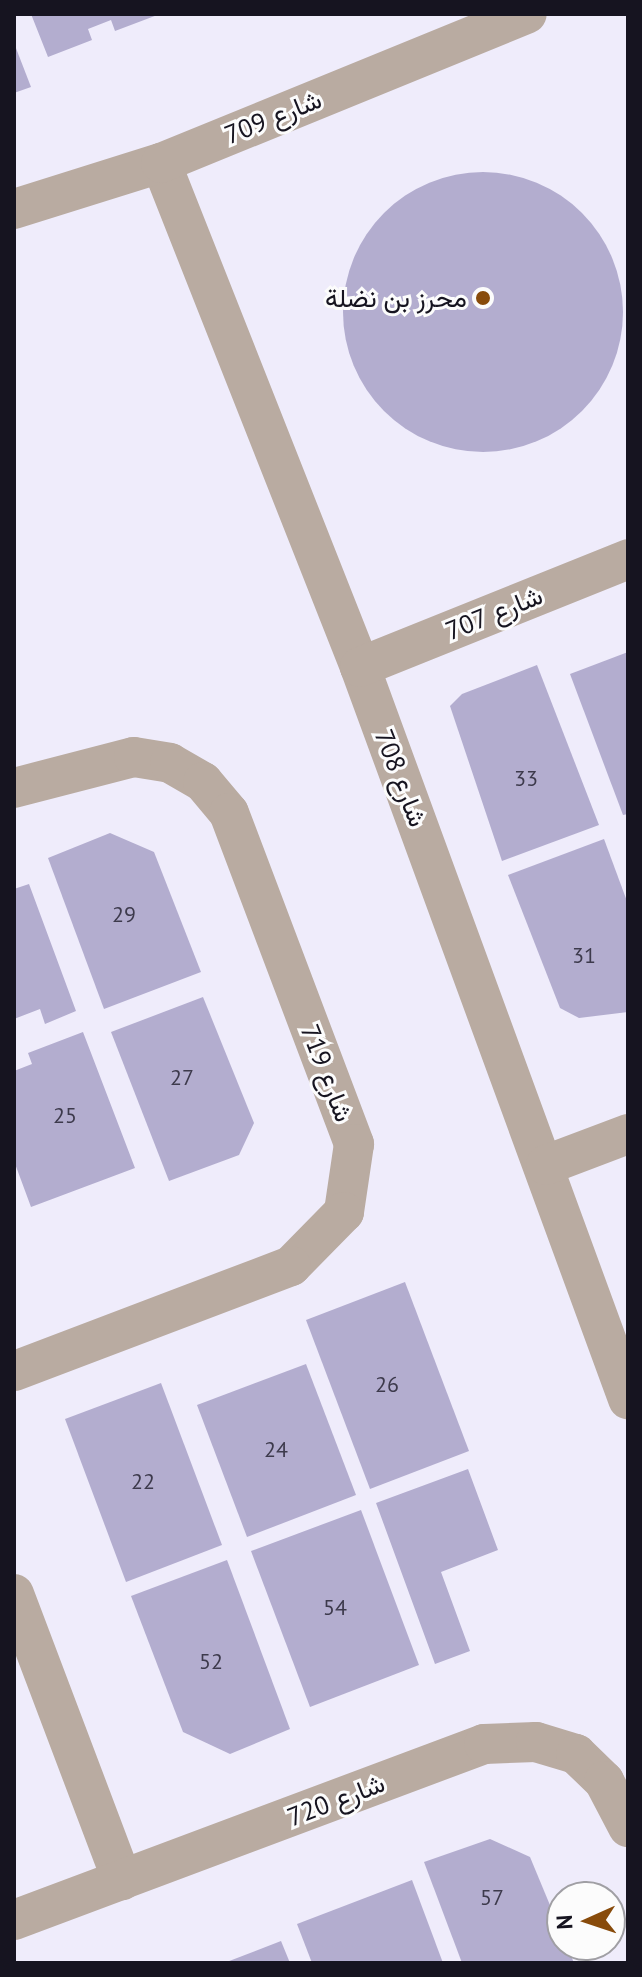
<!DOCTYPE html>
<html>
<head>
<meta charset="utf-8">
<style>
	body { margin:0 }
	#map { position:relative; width:642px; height:1977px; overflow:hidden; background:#efecfb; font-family:"PT Sans",Vazirmatn,sans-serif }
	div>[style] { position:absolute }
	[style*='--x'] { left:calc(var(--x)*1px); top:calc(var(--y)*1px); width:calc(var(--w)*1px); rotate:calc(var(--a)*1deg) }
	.building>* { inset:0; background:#b3adcf }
	.round { border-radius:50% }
	.street>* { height:40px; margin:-20px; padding:0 20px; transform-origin:20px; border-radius:20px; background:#b9aba1 }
	.dots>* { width:22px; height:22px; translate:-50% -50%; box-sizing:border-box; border:4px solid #fcfcfc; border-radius:50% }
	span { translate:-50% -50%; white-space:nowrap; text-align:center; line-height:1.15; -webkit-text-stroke:6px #fcfcfc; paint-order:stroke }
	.number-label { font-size:22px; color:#3d3a4c }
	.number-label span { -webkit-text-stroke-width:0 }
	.street-label { font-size:26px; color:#161420 }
	.poi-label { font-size:26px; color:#161420 }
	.right { translate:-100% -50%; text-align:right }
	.frame { position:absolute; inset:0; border:16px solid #161420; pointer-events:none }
	.north { position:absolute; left:546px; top:1881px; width:80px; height:80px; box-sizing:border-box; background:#fcfcfc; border:2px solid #a09fa4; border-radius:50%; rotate:267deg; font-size:22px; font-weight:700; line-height:32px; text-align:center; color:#161420 }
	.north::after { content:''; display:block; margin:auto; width:28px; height:36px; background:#884b0b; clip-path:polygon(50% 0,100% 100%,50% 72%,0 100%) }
</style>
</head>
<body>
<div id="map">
	<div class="building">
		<div style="clip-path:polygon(31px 14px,160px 14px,115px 31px,111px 20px,88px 29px,92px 40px,48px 57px)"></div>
		<div style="clip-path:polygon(14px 43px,31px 87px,14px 93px)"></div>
		<div class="round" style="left:343px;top:172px;width:280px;height:280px"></div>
		<div style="clip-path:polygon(628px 652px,628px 814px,623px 815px,570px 674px)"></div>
		<div style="clip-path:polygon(537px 665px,599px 825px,502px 861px,450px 706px,462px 694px)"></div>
		<div style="clip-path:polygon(110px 833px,154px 852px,201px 972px,104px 1009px,48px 858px)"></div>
		<div style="clip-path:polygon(604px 839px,628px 904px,628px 1012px,579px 1018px,560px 1008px,508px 875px)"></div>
		<div style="clip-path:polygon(29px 884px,76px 1011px,45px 1024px,40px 1009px,14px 1019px,14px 889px)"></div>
		<div style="clip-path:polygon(203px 997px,254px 1123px,239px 1155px,169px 1181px,111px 1032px)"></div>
		<div style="clip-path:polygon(83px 1032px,135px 1168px,31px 1207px,14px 1161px,14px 1071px,32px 1064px,28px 1053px)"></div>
		<div style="clip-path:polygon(405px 1282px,469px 1451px,370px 1489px,306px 1320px)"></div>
		<div style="clip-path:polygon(306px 1364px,356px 1495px,247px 1537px,197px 1405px)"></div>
		<div style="clip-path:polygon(161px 1383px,222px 1545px,126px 1582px,65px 1419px)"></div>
		<div style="clip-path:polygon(468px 1469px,498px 1550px,441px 1572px,470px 1651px,435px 1664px,376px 1503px)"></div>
		<div style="clip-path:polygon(361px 1510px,419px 1665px,310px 1707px,251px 1551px)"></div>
		<div style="clip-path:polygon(227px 1560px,290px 1729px,230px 1754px,183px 1732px,131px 1596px)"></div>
		<div style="clip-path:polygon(490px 1839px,530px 1857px,574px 1963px,462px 1963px,424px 1862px)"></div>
		<div style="clip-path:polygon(412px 1880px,443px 1963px,312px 1963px,297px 1924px)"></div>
		<div style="clip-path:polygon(281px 1941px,290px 1963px,224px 1963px)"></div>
	</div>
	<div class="street">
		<div style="--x:161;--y:163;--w:542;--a:68.45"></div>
		<div style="--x:360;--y:667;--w:780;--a:69.89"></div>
		<div style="--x:14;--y:209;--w:154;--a:-17.4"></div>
		<div style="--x:161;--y:163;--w:395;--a:-22.2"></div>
		<div style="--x:360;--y:667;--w:289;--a:-21.9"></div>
		<div style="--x:14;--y:788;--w:124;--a:-14.5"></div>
		<div style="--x:134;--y:757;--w:36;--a:9"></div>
		<div style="--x:170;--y:763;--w:38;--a:30"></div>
		<div style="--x:203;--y:782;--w:40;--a:50"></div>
		<div style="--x:229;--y:813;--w:354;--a:69.3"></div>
		<div style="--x:354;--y:1144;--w:69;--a:98.4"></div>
		<div style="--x:344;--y:1212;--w:76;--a:134.5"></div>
		<div style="--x:291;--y:1266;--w:296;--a:159.2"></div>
		<div style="--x:546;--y:1165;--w:88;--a:-20.7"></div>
		<div style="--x:14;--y:1594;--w:306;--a:69.3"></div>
		<div style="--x:14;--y:1920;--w:502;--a:-20.53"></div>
		<div style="--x:484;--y:1744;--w:52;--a:-2.2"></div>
		<div style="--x:536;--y:1742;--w:42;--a:16.7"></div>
		<div style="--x:576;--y:1754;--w:39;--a:44"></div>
		<div style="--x:604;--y:1781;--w:52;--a:62.4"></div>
	</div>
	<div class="dots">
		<div style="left:483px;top:298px;background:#884b0b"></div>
	</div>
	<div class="number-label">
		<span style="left:526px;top:779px">33</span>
		<span style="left:124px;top:915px">29</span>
		<span style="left:584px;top:956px">31</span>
		<span style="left:182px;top:1078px">27</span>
		<span style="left:65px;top:1116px">25</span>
		<span style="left:387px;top:1385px">26</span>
		<span style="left:276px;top:1450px">24</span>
		<span style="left:143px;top:1482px">22</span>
		<span style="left:335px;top:1608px">54</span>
		<span style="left:211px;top:1662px">52</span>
		<span style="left:492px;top:1898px">57</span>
	</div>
	<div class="street-label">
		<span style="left:273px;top:117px;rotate:-22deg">شارع 709</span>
		<span style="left:494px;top:613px;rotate:-22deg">شارع 707</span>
		<span style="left:401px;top:778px;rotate:69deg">شارع 708</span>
		<span style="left:327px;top:1073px;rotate:69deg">شارع 719</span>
		<span style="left:336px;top:1800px;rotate:-21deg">شارع 720</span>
	</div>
	<div class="poi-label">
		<span class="right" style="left:467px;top:298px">محرز بن نضلة</span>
	</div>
	<div class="frame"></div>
	<div class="north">N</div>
</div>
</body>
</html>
